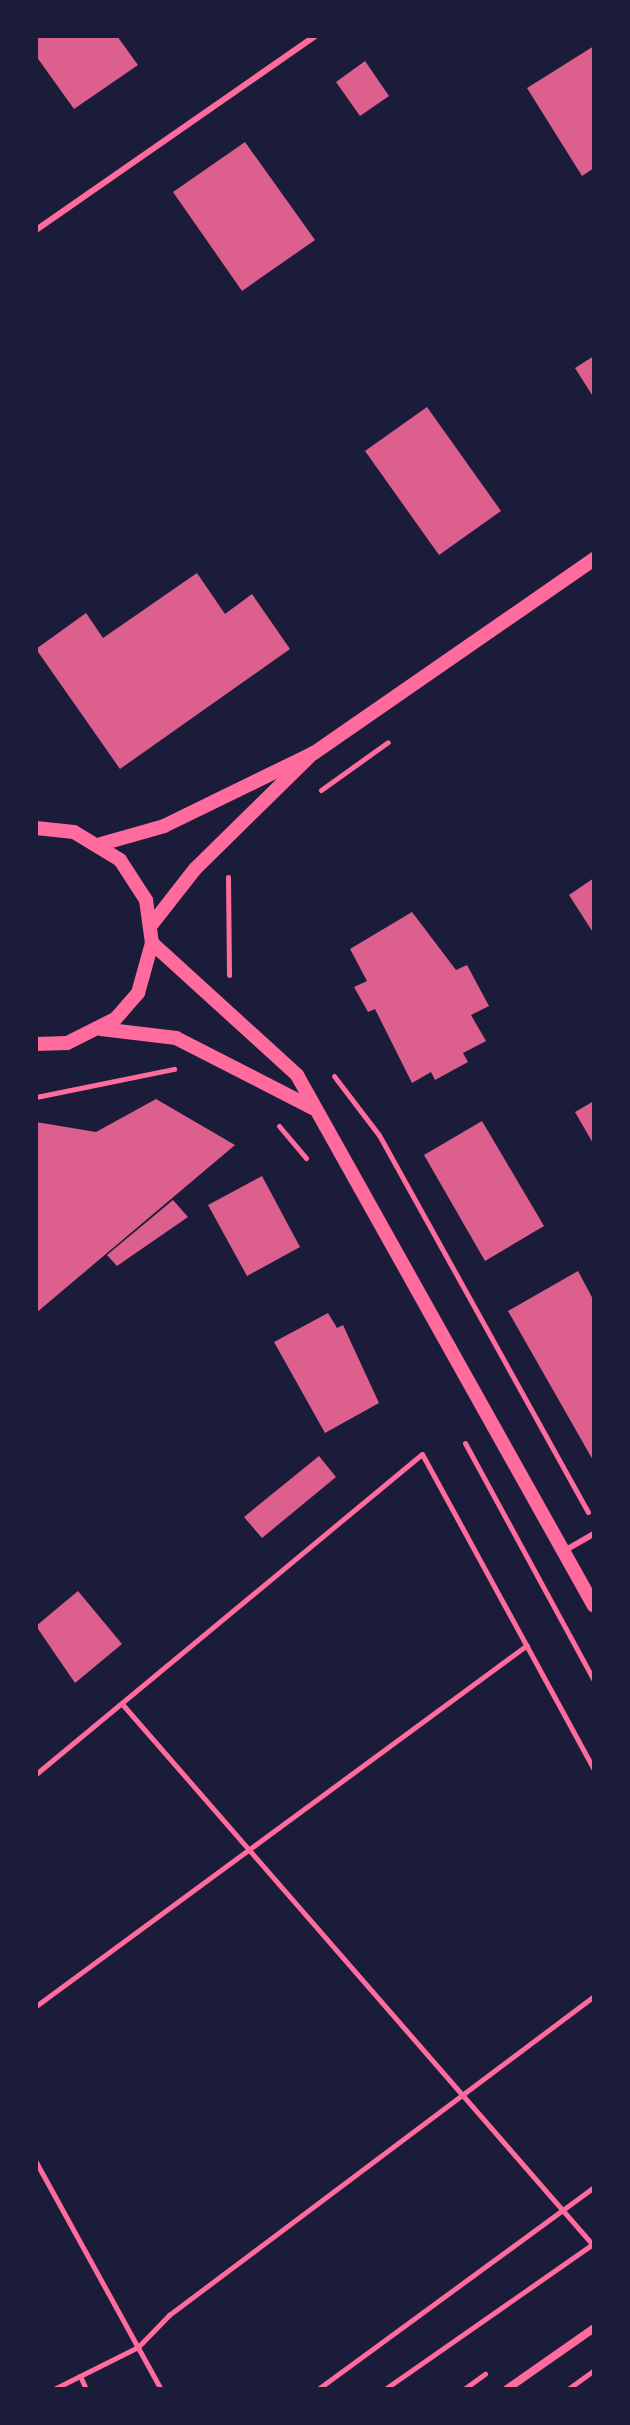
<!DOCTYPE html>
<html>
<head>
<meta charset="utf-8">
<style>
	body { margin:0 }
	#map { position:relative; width:630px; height:2425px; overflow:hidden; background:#1b1b3a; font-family:"Public Sans",sans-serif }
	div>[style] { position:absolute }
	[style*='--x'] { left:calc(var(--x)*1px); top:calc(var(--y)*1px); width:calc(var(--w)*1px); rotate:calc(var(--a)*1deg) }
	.building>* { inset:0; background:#dd5f8e }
	.path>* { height:5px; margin:-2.5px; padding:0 2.5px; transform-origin:2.5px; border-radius:2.5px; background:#ff6b9d }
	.service>* { height:6px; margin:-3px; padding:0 3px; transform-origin:3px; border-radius:3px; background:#ff6b9d }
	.minor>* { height:8px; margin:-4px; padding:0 4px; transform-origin:4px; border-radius:4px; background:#ff6b9d }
	.tertiary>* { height:14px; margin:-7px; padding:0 7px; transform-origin:7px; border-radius:7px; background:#ff6b9d }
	span { translate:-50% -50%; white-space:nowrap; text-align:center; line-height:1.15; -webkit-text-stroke:7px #1b1b3a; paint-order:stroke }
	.frame { position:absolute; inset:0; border:38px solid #1b1b3a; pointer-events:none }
</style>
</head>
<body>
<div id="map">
	<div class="building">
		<div style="clip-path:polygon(36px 36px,117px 36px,138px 65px,74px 109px,36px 56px)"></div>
		<div style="clip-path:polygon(594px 46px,594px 168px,582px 176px,527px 88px)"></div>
		<div style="clip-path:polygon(365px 61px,389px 96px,360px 116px,336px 82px)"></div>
		<div style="clip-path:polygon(245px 142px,315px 240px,242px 291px,173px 192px)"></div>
		<div style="clip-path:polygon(594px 356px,594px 398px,575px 368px)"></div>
		<div style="clip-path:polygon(427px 407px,501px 511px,439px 555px,365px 451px)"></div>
		<div style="clip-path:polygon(197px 573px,225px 614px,252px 594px,290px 649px,120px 769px,36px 649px,86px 613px,103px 638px)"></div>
		<div style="clip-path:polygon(594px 878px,594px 934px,569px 895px)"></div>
		<div style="clip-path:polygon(412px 912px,456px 970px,467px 965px,489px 1006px,471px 1015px,486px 1041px,463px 1053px,468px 1062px,435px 1080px,431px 1072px,412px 1083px,375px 1009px,368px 1012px,354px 987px,367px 981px,350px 949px)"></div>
		<div style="clip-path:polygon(156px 1099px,235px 1145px,36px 1313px,36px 1122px,96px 1132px)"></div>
		<div style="clip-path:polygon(594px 1101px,594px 1145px,575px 1112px)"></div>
		<div style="clip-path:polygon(482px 1121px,544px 1226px,485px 1261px,424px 1155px)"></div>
		<div style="clip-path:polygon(262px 1176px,300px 1247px,247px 1276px,208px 1205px)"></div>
		<div style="clip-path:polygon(173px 1200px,188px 1217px,117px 1266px,107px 1255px)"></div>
		<div style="clip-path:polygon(578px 1271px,594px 1301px,594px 1462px,508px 1311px)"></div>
		<div style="clip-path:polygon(328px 1313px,337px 1328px,343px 1325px,379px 1403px,325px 1433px,274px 1342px)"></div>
		<div style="clip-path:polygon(319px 1456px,336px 1477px,262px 1538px,244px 1517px)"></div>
		<div style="clip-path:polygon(78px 1591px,122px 1644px,75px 1683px,36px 1626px)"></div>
	</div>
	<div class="path">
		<div style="--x:321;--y:790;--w:82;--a:-35.6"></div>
		<div style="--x:228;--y:877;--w:98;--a:89.4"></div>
		<div style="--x:334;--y:1076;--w:74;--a:52.7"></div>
		<div style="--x:379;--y:1135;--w:431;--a:61"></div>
		<div style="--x:36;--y:1097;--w:141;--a:-11.5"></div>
		<div style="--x:279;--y:1126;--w:42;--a:49.8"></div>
		<div style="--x:465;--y:1443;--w:271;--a:61.5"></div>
		<div style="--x:123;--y:1705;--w:714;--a:48.97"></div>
		<div style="--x:36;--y:1774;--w:501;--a:-39.66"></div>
		<div style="--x:422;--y:1454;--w:359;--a:61.4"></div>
		<div style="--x:36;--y:2006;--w:609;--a:-36.32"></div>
		<div style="--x:36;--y:2162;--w:259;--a:61.2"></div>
		<div style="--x:80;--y:2376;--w:14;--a:65"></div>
		<div style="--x:54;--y:2389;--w:94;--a:-26.6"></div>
		<div style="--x:138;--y:2347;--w:45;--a:-45.9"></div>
		<div style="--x:169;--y:2315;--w:531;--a:-36.89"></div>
		<div style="--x:318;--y:2389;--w:342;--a:-36.2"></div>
		<div style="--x:385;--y:2389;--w:254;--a:-34.9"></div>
		<div style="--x:464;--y:2389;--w:26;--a:-36"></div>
		<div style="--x:568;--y:2389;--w:32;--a:-36"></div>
	</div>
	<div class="service">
		<div style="--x:36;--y:230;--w:340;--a:-34.8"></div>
		<div style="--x:564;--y:1551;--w:34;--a:-30"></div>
	</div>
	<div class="minor">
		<div style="--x:507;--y:2389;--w:106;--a:-35"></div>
	</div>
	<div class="tertiary">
		<div style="--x:36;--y:828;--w:38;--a:6"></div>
		<div style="--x:74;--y:832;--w:54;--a:31.3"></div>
		<div style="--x:120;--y:860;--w:48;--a:57"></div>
		<div style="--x:146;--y:900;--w:43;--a:82.1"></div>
		<div style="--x:152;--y:943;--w:52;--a:105.6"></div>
		<div style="--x:138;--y:993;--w:35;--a:131"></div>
		<div style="--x:115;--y:1019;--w:54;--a:153.4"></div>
		<div style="--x:67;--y:1043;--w:31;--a:178"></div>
		<div style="--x:101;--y:844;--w:66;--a:-15.9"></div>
		<div style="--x:164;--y:826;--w:167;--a:-26"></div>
		<div style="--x:314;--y:753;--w:341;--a:-34.7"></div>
		<div style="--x:152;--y:924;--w:70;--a:-52"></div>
		<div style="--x:195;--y:869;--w:165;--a:-44.5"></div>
		<div style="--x:152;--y:943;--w:196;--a:42.3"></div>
		<div style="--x:297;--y:1075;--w:608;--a:60.78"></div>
		<div style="--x:101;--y:1029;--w:76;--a:6.8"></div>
		<div style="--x:176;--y:1038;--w:154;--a:27.1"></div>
	</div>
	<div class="frame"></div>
</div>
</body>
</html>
